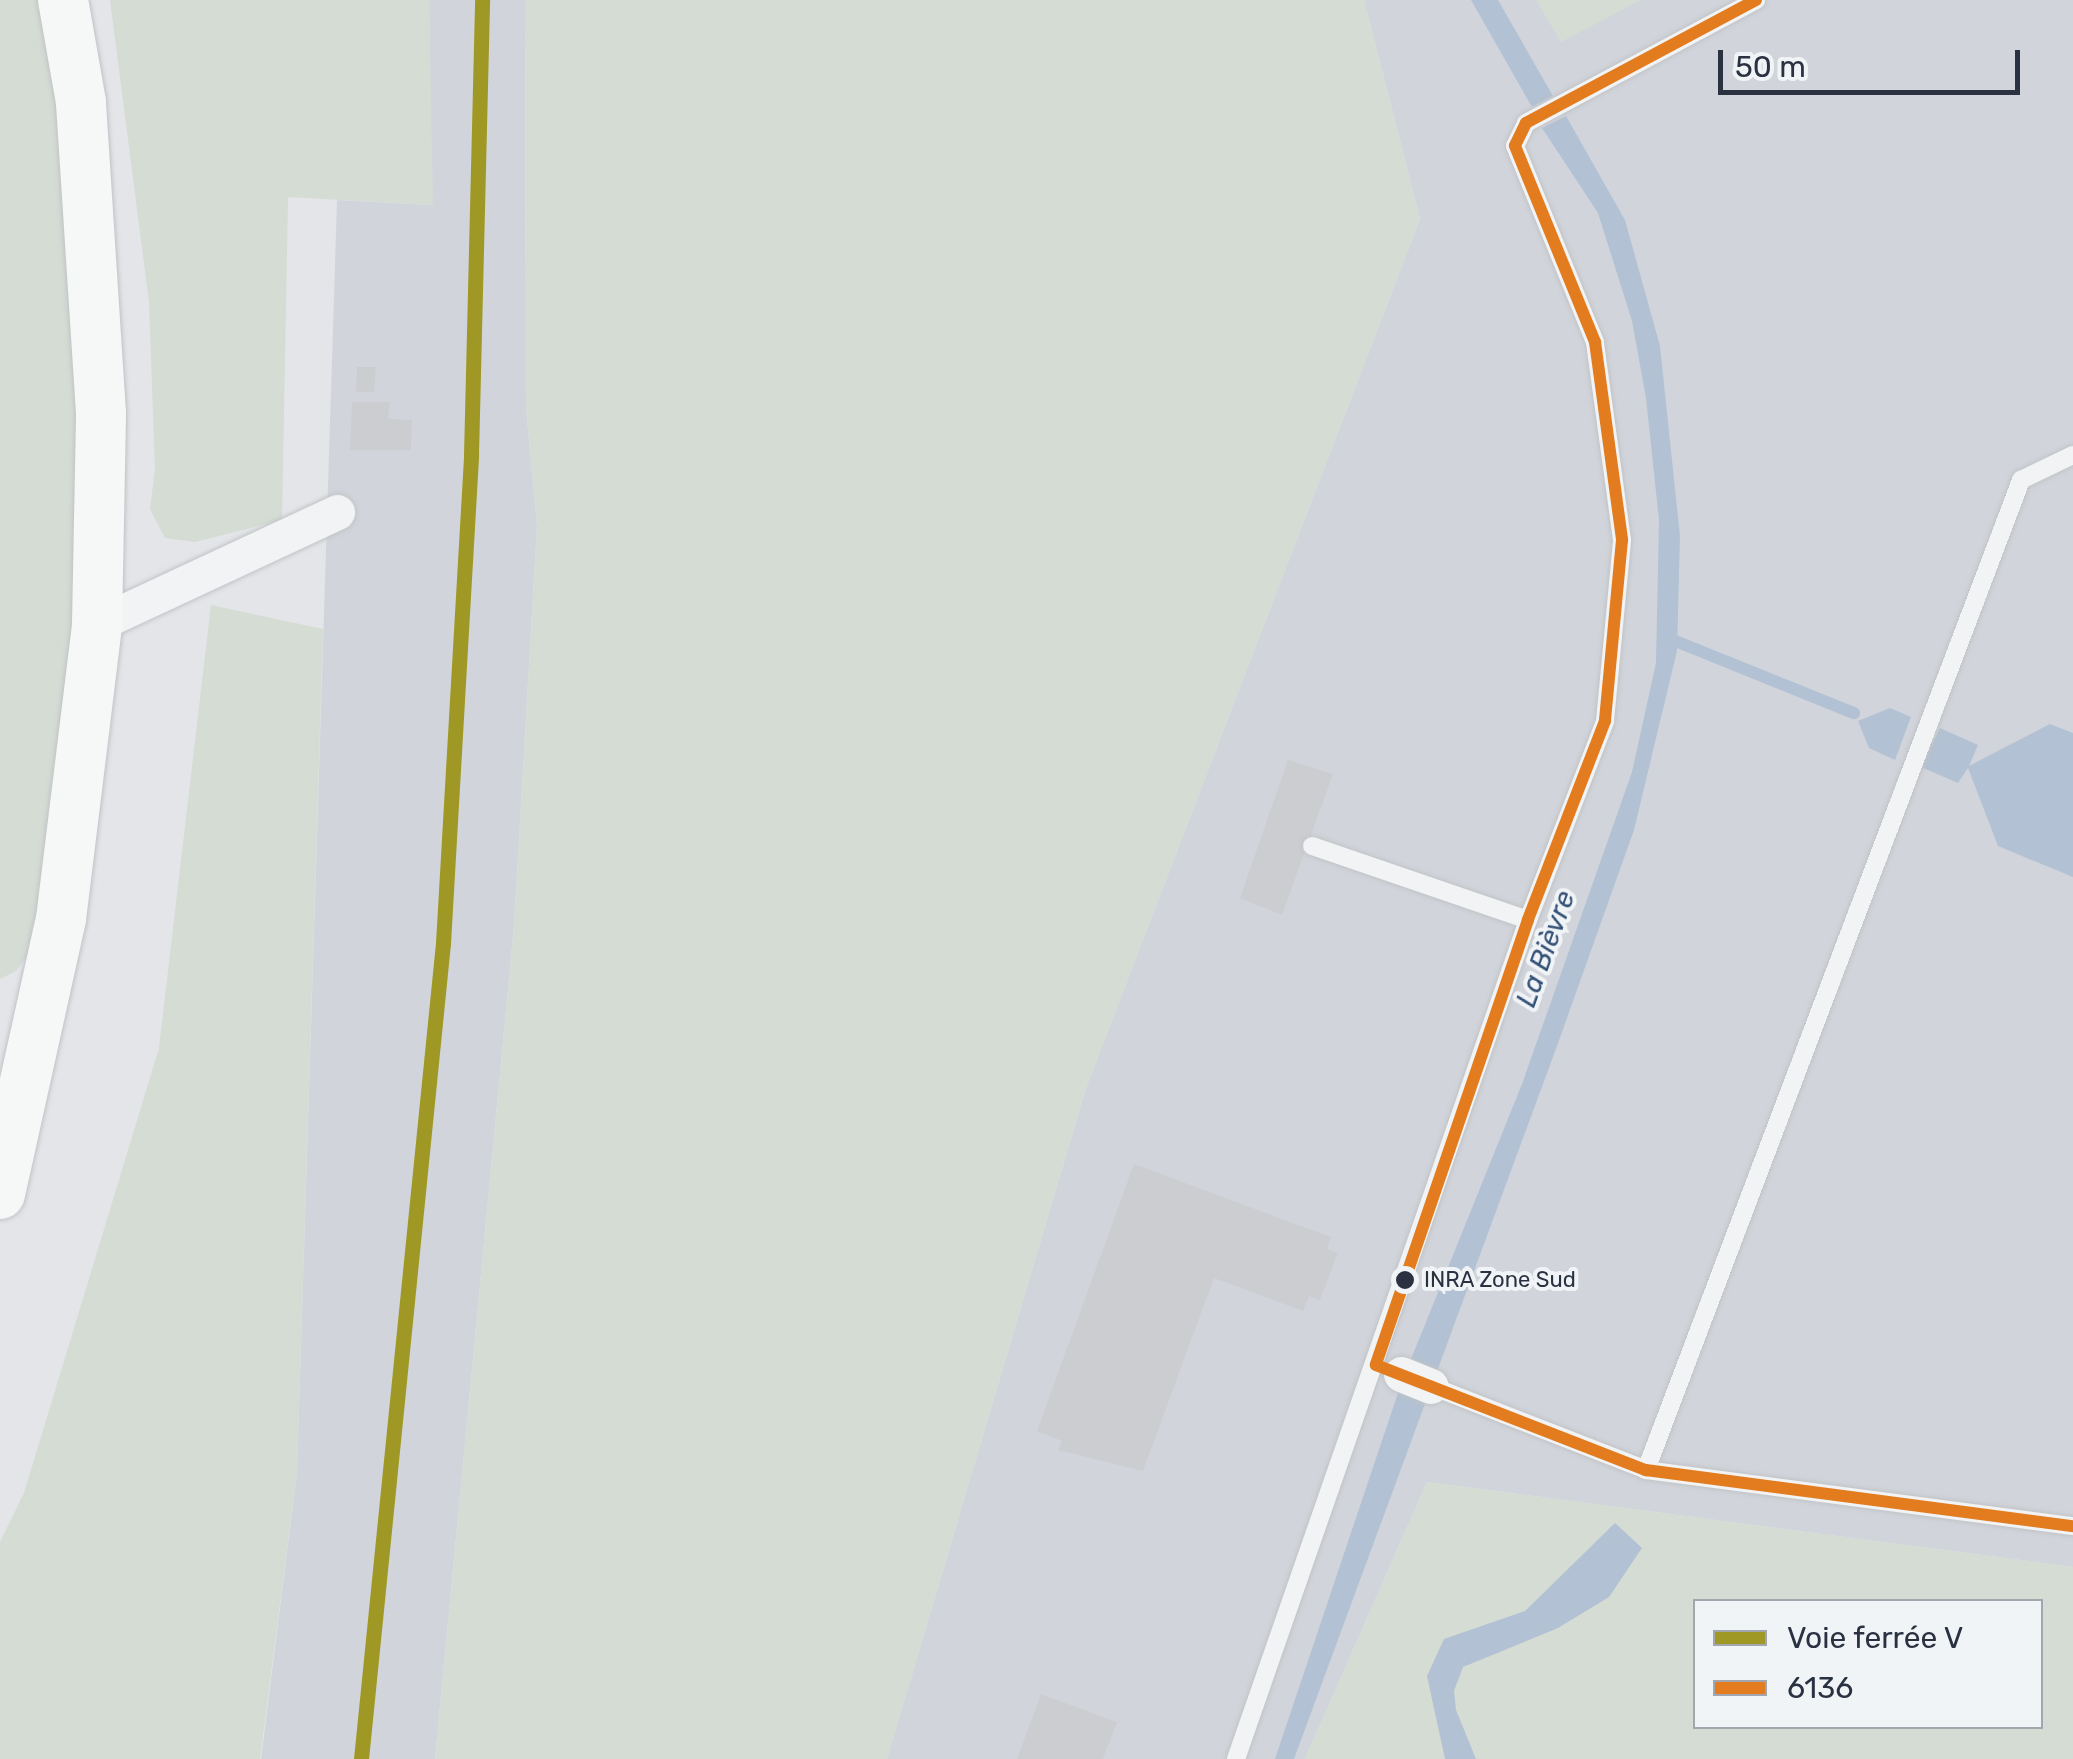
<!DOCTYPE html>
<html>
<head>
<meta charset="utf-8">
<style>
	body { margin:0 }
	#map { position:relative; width:2073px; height:1759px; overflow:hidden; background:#e3e5e8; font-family:Rubik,sans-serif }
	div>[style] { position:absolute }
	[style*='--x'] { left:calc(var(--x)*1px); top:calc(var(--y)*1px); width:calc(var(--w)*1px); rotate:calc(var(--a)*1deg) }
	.built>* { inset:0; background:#d1d5db }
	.green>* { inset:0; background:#d4dcd4 }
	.water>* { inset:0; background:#b2c1d3 }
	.stream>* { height:12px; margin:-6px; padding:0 6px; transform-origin:6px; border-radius:6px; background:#b2c1d3 }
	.building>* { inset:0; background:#cccdd0 }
	.roads { filter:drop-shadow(0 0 2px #c1c3c6) drop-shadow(0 0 2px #c1c3c6) }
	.service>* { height:18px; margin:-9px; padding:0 9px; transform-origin:9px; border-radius:9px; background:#f2f3f5 }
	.minor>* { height:35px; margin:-17.5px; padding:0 17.5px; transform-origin:17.5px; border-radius:17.5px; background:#f2f3f5 }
	.secondary>* { height:50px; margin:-25px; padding:0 25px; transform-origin:25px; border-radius:25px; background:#f6f7f7 }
	.bus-1>* { height:12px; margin:-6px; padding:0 6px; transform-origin:6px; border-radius:6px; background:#e27c1e }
	.rail-1>* { height:15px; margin:-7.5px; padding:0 7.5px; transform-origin:7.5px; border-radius:7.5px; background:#9f9825 }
	.dots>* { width:28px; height:28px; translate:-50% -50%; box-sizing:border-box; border:5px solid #f1f4f7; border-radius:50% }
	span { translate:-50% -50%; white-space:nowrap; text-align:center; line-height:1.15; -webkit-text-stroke:8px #f1f4f7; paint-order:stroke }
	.bus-label { font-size:22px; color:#2a3242 }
	.left { translate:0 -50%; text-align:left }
	.water-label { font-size:28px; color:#345176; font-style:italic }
	.legend { position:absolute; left:1693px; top:1599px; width:350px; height:130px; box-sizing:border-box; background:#f1f4f7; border:2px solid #a1a6af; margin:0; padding:12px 18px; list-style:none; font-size:30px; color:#2a3242 }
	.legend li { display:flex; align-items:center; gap:20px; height:50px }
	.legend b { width:50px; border:2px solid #a1a6af }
	.scale { position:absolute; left:1718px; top:50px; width:302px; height:45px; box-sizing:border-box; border:5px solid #2a3242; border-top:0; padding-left:12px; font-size:30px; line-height:35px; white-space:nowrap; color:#2a3242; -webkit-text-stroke:8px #f1f4f7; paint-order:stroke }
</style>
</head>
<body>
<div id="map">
	<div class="built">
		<div style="clip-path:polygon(429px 0,525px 0,526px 407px,537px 526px,514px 926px,435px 1759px,261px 1759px,297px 1472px,337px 200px,432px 205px)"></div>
		<div style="clip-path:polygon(1364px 0,2073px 0,2073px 1567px,1427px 1482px,1305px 1759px,887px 1759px,1086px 1088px,1420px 219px)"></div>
	</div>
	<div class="green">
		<div style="clip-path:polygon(0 0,43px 0,61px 133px,80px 486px,70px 681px,38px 941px,16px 971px,0 979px)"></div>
		<div style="clip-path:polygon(110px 0,429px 0,433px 205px,288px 197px,282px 520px,195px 542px,165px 538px,150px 509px,155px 469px,149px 302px)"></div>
		<div style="clip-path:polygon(525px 0,1364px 0,1420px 219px,1086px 1088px,887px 1759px,435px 1759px,514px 926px,537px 526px,526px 407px)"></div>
		<div style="clip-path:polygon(1536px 0,1641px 0,1561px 42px)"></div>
		<div style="clip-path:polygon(211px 605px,323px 629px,297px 1472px,260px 1759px,0 1759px,0 1542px,24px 1493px,159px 1048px)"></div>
		<div style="clip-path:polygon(evenodd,1427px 1482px,2073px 1567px,2073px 1759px,1305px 1759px,1427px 1482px,1696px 1602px,2040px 1602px,2040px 1726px,1696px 1726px,1696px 1602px)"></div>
	</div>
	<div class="water">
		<div style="clip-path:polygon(1471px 0,1498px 0,1553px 96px,1532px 107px)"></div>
		<div style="clip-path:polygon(1566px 116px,1625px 220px,1660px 346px,1680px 536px,1677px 651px,1634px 830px,1557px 1046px,1294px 1759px,1275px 1759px,1401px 1384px,1522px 1084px,1632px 772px,1656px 663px,1659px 520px,1646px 398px,1632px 321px,1598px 213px,1542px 128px)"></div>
		<div style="clip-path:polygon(1890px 708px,1911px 717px,1895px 760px,1869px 748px,1858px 721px)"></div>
		<div style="clip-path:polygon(2050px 724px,2073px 733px,2073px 877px,1998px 846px,1968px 768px,1958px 783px,1921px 767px,1940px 728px,1978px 745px,1969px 766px)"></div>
		<div style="clip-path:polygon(1615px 1523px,1642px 1548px,1609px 1597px,1558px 1628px,1463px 1667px,1454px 1691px,1456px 1710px,1476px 1759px,1445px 1759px,1427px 1676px,1444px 1639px,1525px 1611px)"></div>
	</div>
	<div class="stream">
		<div style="--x:1663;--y:636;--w:206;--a:22"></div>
	</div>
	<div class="building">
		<div style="clip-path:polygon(357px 367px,376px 367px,374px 392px,356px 392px)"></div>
		<div style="clip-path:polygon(352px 402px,390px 402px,388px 419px,412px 420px,411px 450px,350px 450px)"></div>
		<div style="clip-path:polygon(1288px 760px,1333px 774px,1282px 915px,1240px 898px)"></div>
		<div style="clip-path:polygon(1134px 1164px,1331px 1237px,1327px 1249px,1338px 1253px,1320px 1300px,1309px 1296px,1303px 1311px,1214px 1278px,1143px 1471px,1058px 1450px,1062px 1441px,1037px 1431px)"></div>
		<div style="clip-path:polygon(1041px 1694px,1117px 1722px,1103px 1759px,1017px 1759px)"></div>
	</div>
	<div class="roads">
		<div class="service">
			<div style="--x:1312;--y:846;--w:228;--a:18.9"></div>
			<div style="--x:1431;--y:1386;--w:231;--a:21.3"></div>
			<div style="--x:1646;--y:1470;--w:431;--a:7.5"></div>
			<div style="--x:1646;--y:1470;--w:1059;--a:-69.25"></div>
			<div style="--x:2021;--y:480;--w:58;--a:-25.7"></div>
			<div style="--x:1236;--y:1759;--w:888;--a:-70.81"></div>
			<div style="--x:1528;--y:920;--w:213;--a:-68.8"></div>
			<div style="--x:1605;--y:721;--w:182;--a:-84.6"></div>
			<div style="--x:1622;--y:540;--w:200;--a:-97.8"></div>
			<div style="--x:1595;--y:342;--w:212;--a:-112.2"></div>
			<div style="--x:1515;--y:146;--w:25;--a:-64"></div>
			<div style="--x:1526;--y:123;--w:261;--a:-28.1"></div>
		</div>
		<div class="minor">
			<div style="--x:97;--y:624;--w:265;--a:-25"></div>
			<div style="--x:1401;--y:1374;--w:32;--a:22"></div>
		</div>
		<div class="secondary">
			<div style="--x:0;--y:1194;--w:282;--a:-77.5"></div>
			<div style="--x:61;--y:919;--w:297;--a:-83"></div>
			<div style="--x:97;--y:624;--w:211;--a:-88.9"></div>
			<div style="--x:101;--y:413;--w:312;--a:-93.7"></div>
			<div style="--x:81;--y:102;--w:104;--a:-100"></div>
		</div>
	</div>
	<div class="bus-1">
		<div style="--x:1756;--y:0;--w:261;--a:151.9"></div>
		<div style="--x:1526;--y:123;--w:25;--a:116"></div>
		<div style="--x:1515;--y:146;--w:212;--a:67.8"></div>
		<div style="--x:1595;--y:342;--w:200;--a:82.2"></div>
		<div style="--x:1622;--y:540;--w:182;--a:95.4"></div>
		<div style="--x:1605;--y:721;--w:213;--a:111.2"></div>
		<div style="--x:1528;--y:920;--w:470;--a:108.9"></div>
		<div style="--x:1376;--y:1365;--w:290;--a:21.3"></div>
		<div style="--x:1646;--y:1470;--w:431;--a:7.5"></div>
	</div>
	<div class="rail-1">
		<div style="--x:361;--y:1759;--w:820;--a:-84.26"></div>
		<div style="--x:443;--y:943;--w:489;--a:-86.7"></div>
		<div style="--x:471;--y:455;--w:455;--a:-88.6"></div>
	</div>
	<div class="dots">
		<div style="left:1405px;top:1280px;background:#2a3242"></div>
	</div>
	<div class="bus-label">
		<span class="left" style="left:1424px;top:1280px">INRA Zone Sud</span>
	</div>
	<div class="water-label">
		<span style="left:1546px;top:949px;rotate:-70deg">La Bièvre</span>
	</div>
	<ul class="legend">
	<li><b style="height:12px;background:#9f9825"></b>Voie ferrée V</li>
	<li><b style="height:12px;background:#e27c1e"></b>6136</li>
	</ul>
	<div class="scale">50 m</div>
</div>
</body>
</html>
